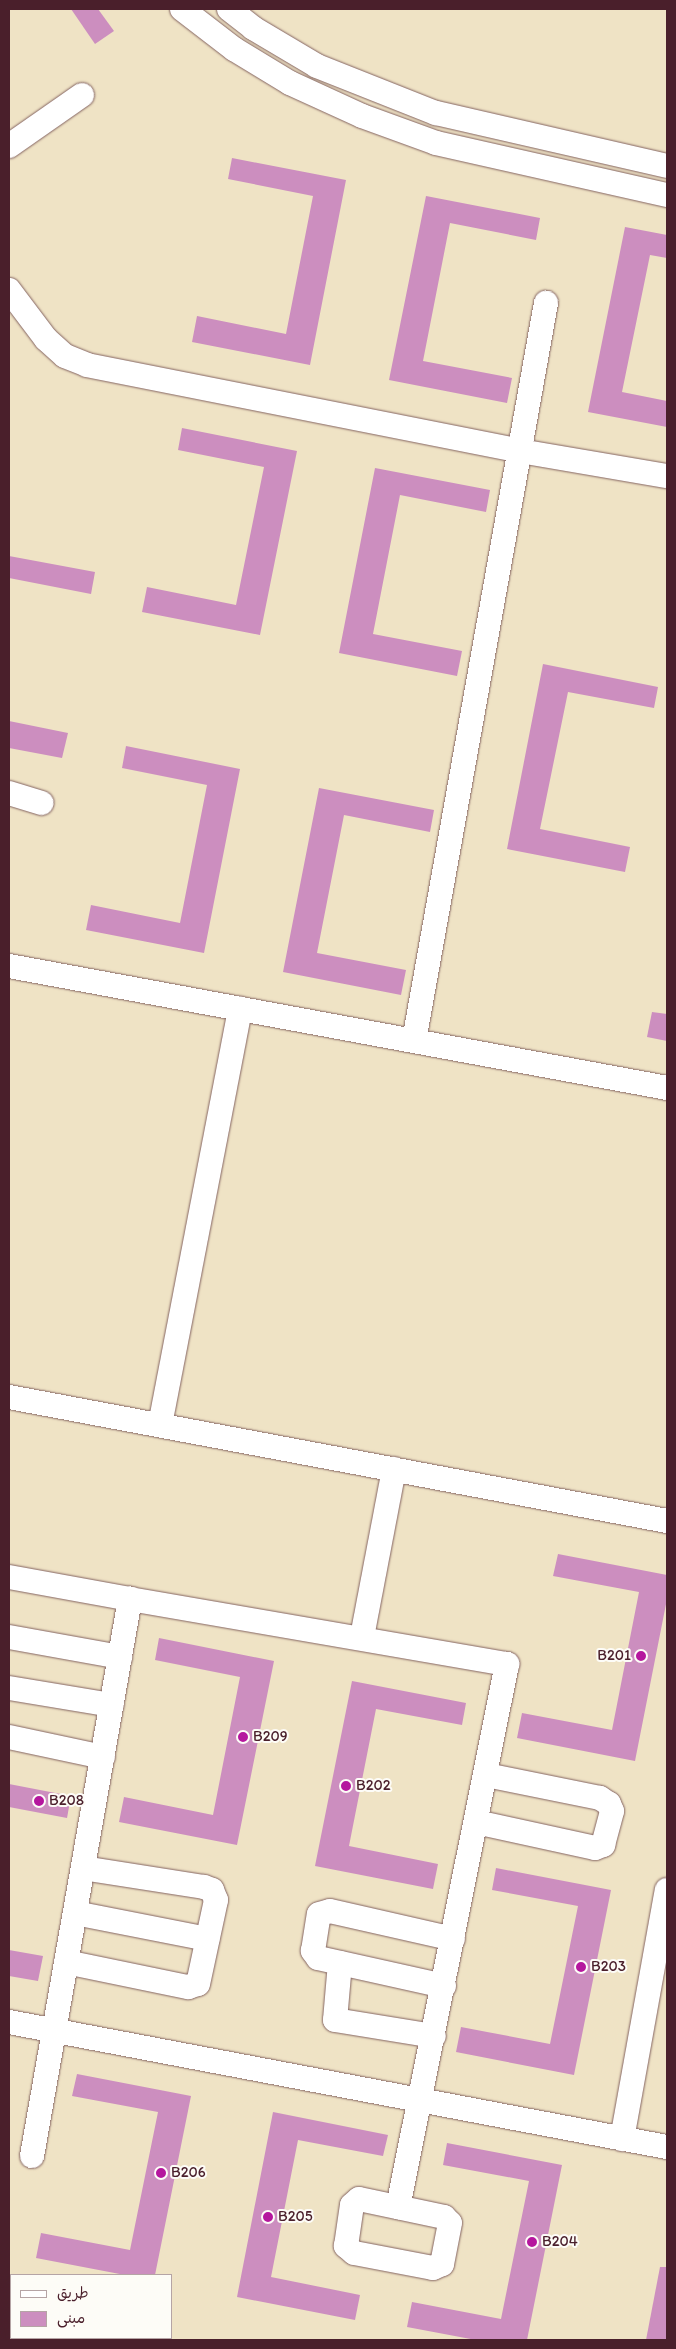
<!DOCTYPE html>
<html>
<head>
<meta charset="utf-8">
<style>
	body { margin:0 }
	#map { position:relative; width:676px; height:2349px; overflow:hidden; background:#efe3c5; font-family:Itim,"Playpen Sans Arabic",sans-serif }
	div>[style] { position:absolute }
	[style*='--x'] { left:calc(var(--x)*1px); top:calc(var(--y)*1px); width:calc(var(--w)*1px); rotate:calc(var(--a)*1deg) }
	.building>* { inset:0; background:#cc8ebf }
	.roads { filter:drop-shadow(0 0 1px #846461) drop-shadow(0 0 1px #846461) }
	.minor>* { height:24px; margin:-12px; padding:0 12px; transform-origin:12px; border-radius:12px; background:#fff }
	.dots>* { width:14px; height:14px; translate:-50% -50%; box-sizing:border-box; border:2px solid #fdfcf7; border-radius:50% }
	span { translate:-50% -50%; white-space:nowrap; text-align:center; line-height:1.15; -webkit-text-stroke:4px #fdfcf7; paint-order:stroke }
	.poi-label { font-size:15px; color:#4a1f2b }
	.right { translate:-100% -50%; text-align:right }
	.left { translate:0 -50%; text-align:left }
	.frame { position:absolute; inset:0; border:10px solid #4a1f2b; pointer-events:none }
	.legend { position:absolute; left:10px; top:2274px; width:162px; height:65px; box-sizing:border-box; background:#fdfcf7; border:1px solid #b5a4a5; margin:0; padding:6px 9px; list-style:none; font-size:15px; color:#4a1f2b }
	.legend li { display:flex; align-items:center; gap:10px; height:25px }
	.legend b { width:25px; border:1px solid #b5a4a5 }
</style>
</head>
<body>
<div id="map">
	<div class="building">
		<div style="clip-path:polygon(71px 9px,98px 9px,114px 31px,95px 44px)"></div>
		<div style="clip-path:polygon(232px 158px,346px 180px,310px 365px,192px 342px,197px 316px,286px 334px,313px 196px,228px 179px)"></div>
		<div style="clip-path:polygon(426px 196px,540px 218px,536px 240px,450px 223px,423px 361px,512px 378px,507px 403px,389px 380px)"></div>
		<div style="clip-path:polygon(625px 227px,667px 235px,667px 258px,650px 255px,622px 392px,667px 401px,667px 427px,588px 412px)"></div>
		<div style="clip-path:polygon(182px 428px,297px 451px,260px 635px,142px 612px,147px 587px,236px 605px,264px 467px,178px 450px)"></div>
		<div style="clip-path:polygon(375px 468px,490px 490px,486px 512px,400px 495px,373px 634px,462px 651px,457px 676px,339px 653px)"></div>
		<div style="clip-path:polygon(9px 556px,95px 572px,91px 594px,9px 578px)"></div>
		<div style="clip-path:polygon(543px 664px,658px 687px,654px 708px,568px 692px,540px 829px,630px 847px,625px 872px,507px 849px)"></div>
		<div style="clip-path:polygon(9px 721px,68px 733px,62px 758px,9px 748px)"></div>
		<div style="clip-path:polygon(126px 746px,240px 769px,204px 953px,86px 930px,91px 905px,180px 923px,207px 785px,122px 768px)"></div>
		<div style="clip-path:polygon(319px 788px,434px 810px,430px 832px,344px 815px,317px 953px,406px 970px,401px 995px,283px 972px)"></div>
		<div style="clip-path:polygon(652px 1012px,667px 1014px,667px 1041px,647px 1037px)"></div>
		<div style="clip-path:polygon(558px 1554px,667px 1575px,667px 1599px,635px 1761px,517px 1738px,522px 1713px,612px 1730px,639px 1592px,553px 1576px)"></div>
		<div style="clip-path:polygon(159px 1638px,274px 1661px,237px 1845px,119px 1822px,124px 1797px,213px 1815px,240px 1677px,155px 1660px)"></div>
		<div style="clip-path:polygon(352px 1681px,466px 1703px,462px 1725px,376px 1709px,349px 1846px,438px 1864px,433px 1889px,315px 1866px)"></div>
		<div style="clip-path:polygon(9px 1784px,71px 1796px,67px 1818px,9px 1807px)"></div>
		<div style="clip-path:polygon(496px 1868px,611px 1890px,574px 2075px,456px 2052px,461px 2027px,550px 2044px,578px 1906px,492px 1890px)"></div>
		<div style="clip-path:polygon(9px 1950px,43px 1956px,38px 1981px,9px 1976px)"></div>
		<div style="clip-path:polygon(77px 2074px,191px 2096px,155px 2275px,125px 2275px,36px 2258px,41px 2233px,130px 2250px,158px 2112px,72px 2096px)"></div>
		<div style="clip-path:polygon(273px 2112px,388px 2135px,383px 2156px,298px 2140px,271px 2277px,360px 2295px,355px 2320px,237px 2297px)"></div>
		<div style="clip-path:polygon(447px 2143px,562px 2165px,527px 2340px,476px 2340px,407px 2327px,412px 2302px,501px 2319px,529px 2181px,443px 2165px)"></div>
		<div style="clip-path:polygon(660px 2267px,667px 2267px,667px 2340px,646px 2340px)"></div>
	</div>
	<div class="roads">
		<div class="minor">
			<div style="--x:182;--y:9;--w:66;--a:37.6"></div>
			<div style="--x:234;--y:49;--w:66;--a:31.3"></div>
			<div style="--x:290;--y:83;--w:79;--a:24.6"></div>
			<div style="--x:362;--y:116;--w:79;--a:20"></div>
			<div style="--x:436;--y:143;--w:237;--a:12.7"></div>
			<div style="--x:229;--y:9;--w:31;--a:38"></div>
			<div style="--x:253;--y:28;--w:74;--a:30.7"></div>
			<div style="--x:317;--y:66;--w:128;--a:21.6"></div>
			<div style="--x:436;--y:113;--w:237;--a:12.9"></div>
			<div style="--x:9;--y:146;--w:89;--a:-34.9"></div>
			<div style="--x:9;--y:290;--w:61;--a:52.9"></div>
			<div style="--x:46;--y:339;--w:25;--a:42"></div>
			<div style="--x:65;--y:356;--w:24;--a:22"></div>
			<div style="--x:87;--y:365;--w:441;--a:11.2"></div>
			<div style="--x:520;--y:451;--w:149;--a:9.7"></div>
			<div style="--x:9;--y:793;--w:34;--a:17"></div>
			<div style="--x:9;--y:966;--w:669;--a:10.5"></div>
			<div style="--x:414;--y:1041;--w:750;--a:-79.86"></div>
			<div style="--x:9;--y:1397;--w:670;--a:10.67"></div>
			<div style="--x:160;--y:1425;--w:424;--a:-79.1"></div>
			<div style="--x:9;--y:1577;--w:123;--a:10.3"></div>
			<div style="--x:9;--y:1637;--w:113;--a:10.2"></div>
			<div style="--x:362;--y:1637;--w:171;--a:-79.2"></div>
			<div style="--x:9;--y:1688;--w:104;--a:9.4"></div>
			<div style="--x:9;--y:1737;--w:96;--a:12"></div>
			<div style="--x:476;--y:1822;--w:122;--a:12.3"></div>
			<div style="--x:595;--y:1848;--w:9;--a:-21"></div>
			<div style="--x:603;--y:1845;--w:35;--a:-75"></div>
			<div style="--x:612;--y:1811;--w:8;--a:-113"></div>
			<div style="--x:609;--y:1804;--w:11;--a:-146"></div>
			<div style="--x:600;--y:1798;--w:116;--a:-168.6"></div>
			<div style="--x:75;--y:1913;--w:135;--a:11.1"></div>
			<div style="--x:66;--y:1962;--w:125;--a:11.6"></div>
			<div style="--x:188;--y:1987;--w:10;--a:-17"></div>
			<div style="--x:198;--y:1984;--w:86;--a:-77.9"></div>
			<div style="--x:216;--y:1900;--w:11;--a:-112"></div>
			<div style="--x:212;--y:1890;--w:9;--a:-159"></div>
			<div style="--x:204;--y:1887;--w:122;--a:-171.1"></div>
			<div style="--x:340;--y:1963;--w:57;--a:95"></div>
			<div style="--x:335;--y:2020;--w:100;--a:9.2"></div>
			<div style="--x:444;--y:1986;--w:129;--a:-167.5"></div>
			<div style="--x:318;--y:1958;--w:9;--a:-126"></div>
			<div style="--x:313;--y:1951;--w:37;--a:-81"></div>
			<div style="--x:319;--y:1914;--w:11;--a:-15"></div>
			<div style="--x:330;--y:1911;--w:126;--a:12.8"></div>
			<div style="--x:9;--y:2022;--w:670;--a:10.76"></div>
			<div style="--x:622;--y:2139;--w:253;--a:-79.8"></div>
			<div style="--x:32;--y:2156;--w:566;--a:-80.02"></div>
			<div style="--x:130;--y:1599;--w:383;--a:9.8"></div>
			<div style="--x:507;--y:1664;--w:554;--a:101.35"></div>
			<div style="--x:359;--y:2199;--w:87;--a:12"></div>
			<div style="--x:444;--y:2217;--w:8;--a:45"></div>
			<div style="--x:450;--y:2223;--w:42;--a:101"></div>
			<div style="--x:442;--y:2264;--w:10;--a:156"></div>
			<div style="--x:433;--y:2268;--w:80;--a:-169.2"></div>
			<div style="--x:354;--y:2253;--w:11;--a:-139"></div>
			<div style="--x:346;--y:2246;--w:41;--a:-81.7"></div>
			<div style="--x:352;--y:2205;--w:9;--a:-41"></div>
			<div style="--x:9;--y:2324;--w:2;--a:27"></div>
			<div style="--x:82;--y:2338;--w:14;--a:8"></div>
		</div>
	</div>
	<div class="dots">
		<div style="left:641px;top:1656px;background:#b5179e"></div>
		<div style="left:243px;top:1737px;background:#b5179e"></div>
		<div style="left:346px;top:1786px;background:#b5179e"></div>
		<div style="left:39px;top:1801px;background:#b5179e"></div>
		<div style="left:581px;top:1967px;background:#b5179e"></div>
		<div style="left:161px;top:2173px;background:#b5179e"></div>
		<div style="left:268px;top:2217px;background:#b5179e"></div>
		<div style="left:532px;top:2242px;background:#b5179e"></div>
	</div>
	<div class="poi-label">
		<span class="right" style="left:631px;top:1656px">B201</span>
		<span class="left" style="left:253px;top:1737px">B209</span>
		<span class="left" style="left:356px;top:1786px">B202</span>
		<span class="left" style="left:49px;top:1801px">B208</span>
		<span class="left" style="left:591px;top:1967px">B203</span>
		<span class="left" style="left:171px;top:2173px">B206</span>
		<span class="left" style="left:278px;top:2217px">B205</span>
		<span class="left" style="left:542px;top:2242px">B204</span>
	</div>
	<div class="frame"></div>
	<ul class="legend">
	<li><b style="height:6px;background:#fff"></b>طريق</li>
	<li><b style="height:14px;background:#cc8ebf"></b>مبنى</li>
	</ul>
</div>
</body>
</html>
